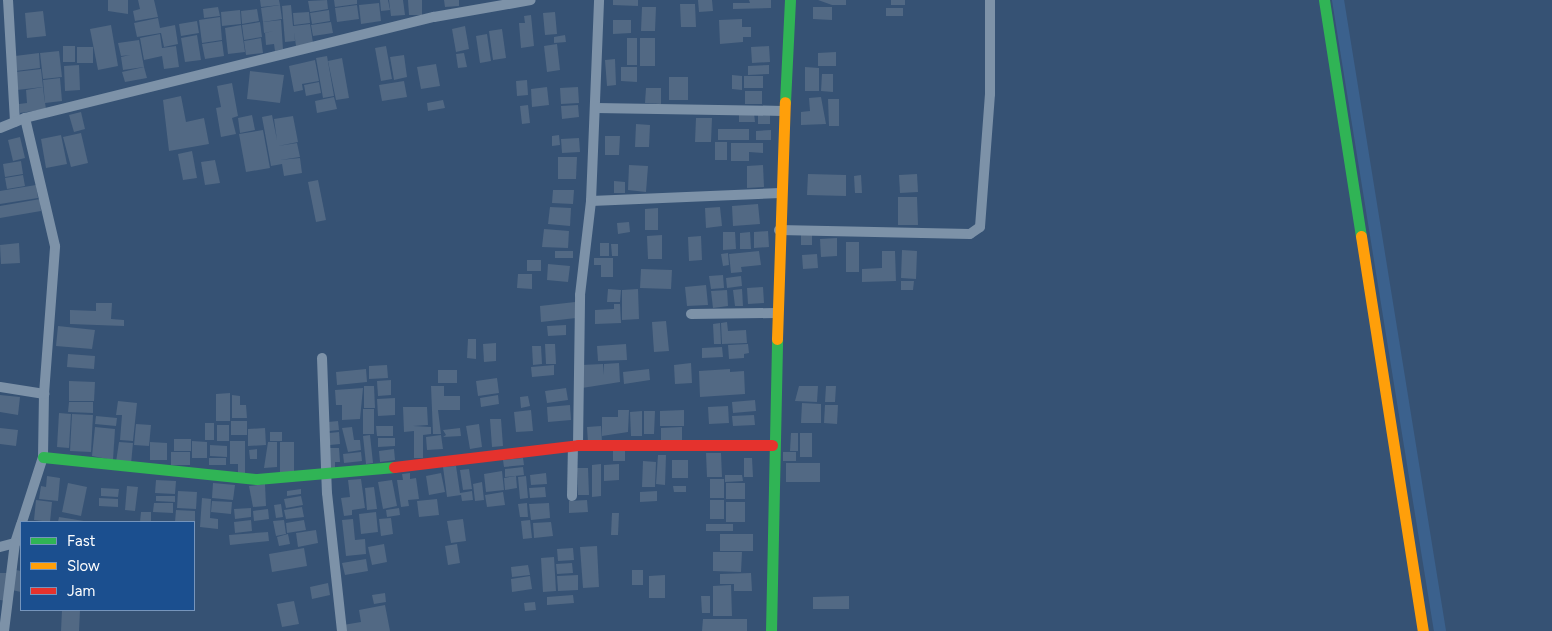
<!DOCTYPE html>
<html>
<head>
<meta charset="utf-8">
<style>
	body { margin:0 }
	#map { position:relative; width:1552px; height:631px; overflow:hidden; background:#365274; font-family:Figtree,sans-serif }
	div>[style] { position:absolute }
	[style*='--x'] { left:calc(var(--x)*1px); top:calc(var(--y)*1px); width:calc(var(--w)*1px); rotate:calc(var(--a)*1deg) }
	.canal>* { height:12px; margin:-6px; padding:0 6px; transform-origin:6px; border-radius:6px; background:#3b618d }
	.building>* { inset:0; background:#526984 }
	.street>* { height:10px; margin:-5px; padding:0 5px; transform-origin:5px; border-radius:5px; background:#7d92a8 }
	.fast>* { height:11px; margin:-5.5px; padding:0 5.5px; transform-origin:5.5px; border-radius:5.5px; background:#30b455 }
	.slow>* { height:11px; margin:-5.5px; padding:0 5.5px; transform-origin:5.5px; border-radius:5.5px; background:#ff9f0a }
	.jam>* { height:11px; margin:-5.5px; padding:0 5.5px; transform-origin:5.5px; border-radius:5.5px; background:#e5322d }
	span { translate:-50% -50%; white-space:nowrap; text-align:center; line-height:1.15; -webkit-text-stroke:4.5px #1b4f8f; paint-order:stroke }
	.legend { position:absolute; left:20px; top:521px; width:175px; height:90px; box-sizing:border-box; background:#1b4f8f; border:1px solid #7695bc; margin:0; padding:6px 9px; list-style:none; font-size:15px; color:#fff }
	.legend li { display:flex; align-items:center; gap:10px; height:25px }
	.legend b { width:25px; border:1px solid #7695bc }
</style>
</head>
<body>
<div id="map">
	<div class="canal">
		<div style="--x:1338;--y:0;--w:639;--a:80.82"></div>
	</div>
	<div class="building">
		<div style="clip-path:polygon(108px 0,128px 0,128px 14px,108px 11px)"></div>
		<div style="clip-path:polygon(138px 0,154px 0,158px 17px,135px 21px,133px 11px,140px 9px)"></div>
		<div style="clip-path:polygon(260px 0,279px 0,280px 5px,261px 7px)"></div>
		<div style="clip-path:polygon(327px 0,328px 9px,310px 12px,308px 1px)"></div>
		<div style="clip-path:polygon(334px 0,357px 0,357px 4px,335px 7px)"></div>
		<div style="clip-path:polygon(380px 0,388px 0,390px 10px,381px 11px)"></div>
		<div style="clip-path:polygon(389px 0,403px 0,405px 15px,391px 16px)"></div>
		<div style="clip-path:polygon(408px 0,422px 0,422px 15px,409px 15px)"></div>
		<div style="clip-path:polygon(444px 0,459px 0,459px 6px,445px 7px)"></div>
		<div style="clip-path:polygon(613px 0,638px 0,638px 6px,613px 5px)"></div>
		<div style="clip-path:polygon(698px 0,712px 0,713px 11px,699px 12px)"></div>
		<div style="clip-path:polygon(749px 0,771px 0,771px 8px,733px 9px,733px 3px,750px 3px)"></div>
		<div style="clip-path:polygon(818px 0,846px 0,846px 5px,832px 5px)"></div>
		<div style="clip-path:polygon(891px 0,905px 0,905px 5px,891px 5px)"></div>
		<div style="clip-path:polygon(379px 3px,381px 21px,361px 24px,359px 5px)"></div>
		<div style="clip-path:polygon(680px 4px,695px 4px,696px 27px,681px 27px)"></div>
		<div style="clip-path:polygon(280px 5px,282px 19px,263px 22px,261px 8px)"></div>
		<div style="clip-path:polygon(291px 5px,293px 26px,310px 24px,313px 43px,296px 46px,294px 32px,295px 41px,285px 42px,282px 6px)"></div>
		<div style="clip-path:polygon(357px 5px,359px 19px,337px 22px,335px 8px)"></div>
		<div style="clip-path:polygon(218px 7px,220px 16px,204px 18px,203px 9px)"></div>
		<div style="clip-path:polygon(642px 7px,656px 7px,655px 31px,641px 31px)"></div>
		<div style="clip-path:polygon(813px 7px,832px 7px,832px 20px,813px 19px)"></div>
		<div style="clip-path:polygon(886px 8px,903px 8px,903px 16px,886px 16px)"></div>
		<div style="clip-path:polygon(257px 9px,259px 21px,242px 24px,241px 11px)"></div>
		<div style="clip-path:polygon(240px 10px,241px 24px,222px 26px,221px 12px)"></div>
		<div style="clip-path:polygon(329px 10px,330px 21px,312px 24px,310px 13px)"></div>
		<div style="clip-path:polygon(43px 11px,46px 36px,27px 38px,25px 13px)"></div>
		<div style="clip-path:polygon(309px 12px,310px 23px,294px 25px,293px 13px)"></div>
		<div style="clip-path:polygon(555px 12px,557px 34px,545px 35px,543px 13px)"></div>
		<div style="clip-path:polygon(531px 15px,534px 46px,521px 48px,519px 23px,525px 23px,524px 16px)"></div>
		<div style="clip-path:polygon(220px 17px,222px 40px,202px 43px,199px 20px)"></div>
		<div style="clip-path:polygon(158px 18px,160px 28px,175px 25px,178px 44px,164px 47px,161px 33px,137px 37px,134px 23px)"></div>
		<div style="clip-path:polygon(742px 19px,742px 27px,751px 27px,751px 37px,743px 37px,743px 42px,720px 44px,719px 20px)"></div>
		<div style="clip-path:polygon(281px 20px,283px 49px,275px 51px,274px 44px,266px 45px,265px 33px,274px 31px,264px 33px,263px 22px)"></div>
		<div style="clip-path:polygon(613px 20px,631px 20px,631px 33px,613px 34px)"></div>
		<div style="clip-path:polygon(197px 21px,199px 33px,181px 36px,179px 24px)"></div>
		<div style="clip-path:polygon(260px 22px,262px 37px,244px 40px,242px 25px)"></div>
		<div style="clip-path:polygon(331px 22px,333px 33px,313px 36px,311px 25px)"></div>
		<div style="clip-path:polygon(111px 25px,118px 66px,98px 70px,90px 29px)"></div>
		<div style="clip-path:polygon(241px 25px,245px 52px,228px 54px,225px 28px)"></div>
		<div style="clip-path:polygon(465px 26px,469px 49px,456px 52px,452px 29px)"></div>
		<div style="clip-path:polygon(502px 29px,506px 58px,493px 60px,489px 31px)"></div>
		<div style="clip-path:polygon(160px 34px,162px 48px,176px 46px,179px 67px,164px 69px,162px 56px,144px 60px,140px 38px)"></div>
		<div style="clip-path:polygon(487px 34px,491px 61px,480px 63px,476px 36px)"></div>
		<div style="clip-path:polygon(197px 35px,201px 60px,185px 62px,181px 38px)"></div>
		<div style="clip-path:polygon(565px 35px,566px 42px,554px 43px,554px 37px)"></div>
		<div style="clip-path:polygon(261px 38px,263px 53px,246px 55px,244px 41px)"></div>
		<div style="clip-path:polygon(627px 38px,637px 38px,637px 65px,627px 65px)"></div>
		<div style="clip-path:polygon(640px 38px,655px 38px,655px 66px,640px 66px)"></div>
		<div style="clip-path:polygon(139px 40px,144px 67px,123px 70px,121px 57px,130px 55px,121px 56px,118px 43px)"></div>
		<div style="clip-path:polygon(222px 41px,224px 56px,205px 59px,202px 44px)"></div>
		<div style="clip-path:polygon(557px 44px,560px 70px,547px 72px,544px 46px)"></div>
		<div style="clip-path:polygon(63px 46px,75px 46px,75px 62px,63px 62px)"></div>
		<div style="clip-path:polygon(386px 46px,392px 79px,381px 81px,375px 48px)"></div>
		<div style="clip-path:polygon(769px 46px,770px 62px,752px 63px,751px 47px)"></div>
		<div style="clip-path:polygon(77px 47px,93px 47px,93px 63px,77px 63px)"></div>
		<div style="clip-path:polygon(59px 51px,62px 77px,43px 79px,40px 53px)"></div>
		<div style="clip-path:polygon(836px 52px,836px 66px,818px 66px,818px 53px)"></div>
		<div style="clip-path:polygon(39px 53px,40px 68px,16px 71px,15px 56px)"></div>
		<div style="clip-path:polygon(464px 53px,467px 67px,458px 68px,456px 54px)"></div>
		<div style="clip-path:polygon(404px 55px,407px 77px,394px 80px,390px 57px)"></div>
		<div style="clip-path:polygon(327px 56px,334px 96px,323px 98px,316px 58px)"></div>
		<div style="clip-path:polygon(342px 58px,349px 98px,336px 100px,328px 61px)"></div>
		<div style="clip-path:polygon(615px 59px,616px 85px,607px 86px,605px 60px)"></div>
		<div style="clip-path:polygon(315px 60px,319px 81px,302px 84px,303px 90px,294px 92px,289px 66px)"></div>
		<div style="clip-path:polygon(436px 64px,440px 86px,421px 89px,417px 67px)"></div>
		<div style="clip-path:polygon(79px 65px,80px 90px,65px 91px,64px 66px)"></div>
		<div style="clip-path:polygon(769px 65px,769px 74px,748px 75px,748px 66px)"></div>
		<div style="clip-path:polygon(144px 67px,147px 78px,125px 82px,122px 72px)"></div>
		<div style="clip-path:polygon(621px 67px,637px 67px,637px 82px,621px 81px)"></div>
		<div style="clip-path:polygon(805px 67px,819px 68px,819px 91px,805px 91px)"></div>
		<div style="clip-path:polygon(41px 69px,43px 87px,17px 90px,15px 72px)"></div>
		<div style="clip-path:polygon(250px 71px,284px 75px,280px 103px,247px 99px)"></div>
		<div style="clip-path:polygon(822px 74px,833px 74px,833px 92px,821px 91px)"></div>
		<div style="clip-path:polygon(732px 75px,742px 76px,742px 90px,732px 89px)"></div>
		<div style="clip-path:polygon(744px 76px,763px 76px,763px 88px,744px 88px)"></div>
		<div style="clip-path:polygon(669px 77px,688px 77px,688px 100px,669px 100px)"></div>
		<div style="clip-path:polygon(60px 78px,62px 101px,45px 103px,43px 80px)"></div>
		<div style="clip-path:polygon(527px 80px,528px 95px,517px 96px,516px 81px)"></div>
		<div style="clip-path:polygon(404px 81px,407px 97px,382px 101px,379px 85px)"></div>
		<div style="clip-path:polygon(319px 82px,321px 93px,306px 96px,304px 85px)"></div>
		<div style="clip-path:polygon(232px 83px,238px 116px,232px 118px,236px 134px,221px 137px,216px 108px,221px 107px,217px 86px)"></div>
		<div style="clip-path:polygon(43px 87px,44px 96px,30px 98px,44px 96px,46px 109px,20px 113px,19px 104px,27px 103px,26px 90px)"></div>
		<div style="clip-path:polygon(547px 87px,549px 105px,532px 107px,531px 89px)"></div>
		<div style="clip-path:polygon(578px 87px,579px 103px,561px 104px,560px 88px)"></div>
		<div style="clip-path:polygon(646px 88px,661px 88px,661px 104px,645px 103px)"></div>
		<div style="clip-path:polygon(745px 91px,762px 91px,762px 104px,745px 104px)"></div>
		<div style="clip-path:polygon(181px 96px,186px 122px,204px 118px,209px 144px,169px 151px,163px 100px)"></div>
		<div style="clip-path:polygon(334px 97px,337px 109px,317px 113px,315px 101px)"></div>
		<div style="clip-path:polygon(821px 97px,826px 124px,801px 125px,801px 112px,810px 111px,809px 98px)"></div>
		<div style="clip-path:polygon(828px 99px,839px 99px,839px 126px,829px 126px)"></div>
		<div style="clip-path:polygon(443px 100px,445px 108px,428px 111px,427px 103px)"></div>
		<div style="clip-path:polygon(528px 105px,530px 123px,522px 124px,520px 106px)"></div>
		<div style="clip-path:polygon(578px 105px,579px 117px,562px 119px,561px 106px)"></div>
		<div style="clip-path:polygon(81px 112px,85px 129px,74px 132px,69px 115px)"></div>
		<div style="clip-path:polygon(739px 113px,754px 113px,755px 122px,739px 122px)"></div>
		<div style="clip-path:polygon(770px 113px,770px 124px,758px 124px,758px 114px)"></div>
		<div style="clip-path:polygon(252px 115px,255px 130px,240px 133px,238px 118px)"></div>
		<div style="clip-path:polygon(272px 115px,277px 140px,274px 119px,293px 116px,298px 142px,278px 146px,297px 143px,300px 157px,280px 160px,300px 158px,302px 173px,284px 176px,282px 164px,271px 166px,262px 117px)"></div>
		<div style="clip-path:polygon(696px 118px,712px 118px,711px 142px,695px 142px)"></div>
		<div style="clip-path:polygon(636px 124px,650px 125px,649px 147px,635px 147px)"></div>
		<div style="clip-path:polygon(718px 129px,749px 129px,749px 140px,718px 140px)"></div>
		<div style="clip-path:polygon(263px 130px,270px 168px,246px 172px,239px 134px)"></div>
		<div style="clip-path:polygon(771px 130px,771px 140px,756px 140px,756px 131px)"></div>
		<div style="clip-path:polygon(81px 133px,88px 163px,71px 167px,63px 137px)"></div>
		<div style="clip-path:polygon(61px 135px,67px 164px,46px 168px,41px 139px)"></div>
		<div style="clip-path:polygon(559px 135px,560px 145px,552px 146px,552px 136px)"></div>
		<div style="clip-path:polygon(605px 136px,620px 136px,619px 155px,605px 155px)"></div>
		<div style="clip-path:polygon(20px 137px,25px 158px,13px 161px,8px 140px)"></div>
		<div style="clip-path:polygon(579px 138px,580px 152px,562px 153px,561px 139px)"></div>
		<div style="clip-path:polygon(715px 142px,727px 142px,727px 160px,715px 160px)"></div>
		<div style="clip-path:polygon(731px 143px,763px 143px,763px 153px,749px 152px,749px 161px,731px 161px)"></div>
		<div style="clip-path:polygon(192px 151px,197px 178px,183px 180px,178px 154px)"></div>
		<div style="clip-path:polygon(558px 157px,577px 157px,576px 179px,558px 179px)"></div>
		<div style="clip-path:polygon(215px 160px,220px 183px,205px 185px,201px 162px)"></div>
		<div style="clip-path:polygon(21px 161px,23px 174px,5px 177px,3px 164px)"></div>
		<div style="clip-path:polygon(629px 165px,648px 166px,646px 192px,628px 190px)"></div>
		<div style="clip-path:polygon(763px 165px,764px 187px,747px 188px,747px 166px)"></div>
		<div style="clip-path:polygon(808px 174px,846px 175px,846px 196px,807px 195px)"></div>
		<div style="clip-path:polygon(917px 174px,918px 192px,900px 193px,899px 175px)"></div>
		<div style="clip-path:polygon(23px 175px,25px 186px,7px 189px,5px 178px)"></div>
		<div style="clip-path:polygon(861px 175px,862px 193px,855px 193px,854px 176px)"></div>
		<div style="clip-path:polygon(318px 180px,326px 220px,316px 222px,308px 182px)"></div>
		<div style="clip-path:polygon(614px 181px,625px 182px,625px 193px,614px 193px)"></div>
		<div style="clip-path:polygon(36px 185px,38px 198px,0 204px,0 191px)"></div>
		<div style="clip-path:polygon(553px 190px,574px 190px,573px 204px,552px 203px)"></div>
		<div style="clip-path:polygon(898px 197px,917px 197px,918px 225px,898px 225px)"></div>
		<div style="clip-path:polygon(40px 199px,41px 211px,0 218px,0 206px)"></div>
		<div style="clip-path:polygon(758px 204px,760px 224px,733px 226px,732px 206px)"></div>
		<div style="clip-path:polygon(550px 207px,571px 208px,570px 226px,548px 224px)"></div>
		<div style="clip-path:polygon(720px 207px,722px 226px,706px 228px,705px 208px)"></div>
		<div style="clip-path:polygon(658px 208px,658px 230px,645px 230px,645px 209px)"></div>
		<div style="clip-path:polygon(629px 222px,630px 232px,618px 234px,617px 223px)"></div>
		<div style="clip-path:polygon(544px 229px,569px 231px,568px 248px,542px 247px)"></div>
		<div style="clip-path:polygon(768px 231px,769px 247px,754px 248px,754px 232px)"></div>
		<div style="clip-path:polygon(723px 232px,735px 232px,736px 249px,723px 250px)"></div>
		<div style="clip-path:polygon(750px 232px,751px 249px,740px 249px,740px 233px)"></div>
		<div style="clip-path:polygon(801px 234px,812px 234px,812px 245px,801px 245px)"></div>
		<div style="clip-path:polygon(662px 235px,662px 259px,648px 259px,647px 236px)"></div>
		<div style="clip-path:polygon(701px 236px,702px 260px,689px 261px,688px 237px)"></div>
		<div style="clip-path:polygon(837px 238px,837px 256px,821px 257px,820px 239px)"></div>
		<div style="clip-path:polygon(846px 242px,859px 242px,859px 272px,846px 272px)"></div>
		<div style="clip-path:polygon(19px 243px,20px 263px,1px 264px,0 245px)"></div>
		<div style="clip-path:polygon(600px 243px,609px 243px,609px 256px,600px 256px)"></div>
		<div style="clip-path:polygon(611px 244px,618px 244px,618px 256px,612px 256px)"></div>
		<div style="clip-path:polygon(902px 250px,917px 251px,916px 279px,901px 278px)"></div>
		<div style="clip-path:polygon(555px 251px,573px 251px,573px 258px,555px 258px)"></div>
		<div style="clip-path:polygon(759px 251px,761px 265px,741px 267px,742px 272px,731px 273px,729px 254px)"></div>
		<div style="clip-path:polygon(882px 251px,895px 251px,896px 281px,862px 282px,862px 269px,882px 268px)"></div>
		<div style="clip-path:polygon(728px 253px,729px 265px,723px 266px,721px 254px)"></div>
		<div style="clip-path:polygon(817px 254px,818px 268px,803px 269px,802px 255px)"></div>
		<div style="clip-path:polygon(594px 258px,613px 258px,613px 277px,601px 277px,601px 265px,594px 265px)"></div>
		<div style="clip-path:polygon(527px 260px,541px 260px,541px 271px,527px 271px)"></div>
		<div style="clip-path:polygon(548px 264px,570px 266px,568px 282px,547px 280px)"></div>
		<div style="clip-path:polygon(641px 269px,672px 270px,671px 289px,640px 288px)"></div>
		<div style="clip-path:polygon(518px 274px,532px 274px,532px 289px,517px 288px)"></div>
		<div style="clip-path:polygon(723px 275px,724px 288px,711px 289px,709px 276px)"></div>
		<div style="clip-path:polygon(741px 276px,742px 286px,727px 288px,726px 278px)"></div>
		<div style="clip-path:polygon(901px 281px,914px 281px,913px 290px,901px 290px)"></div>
		<div style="clip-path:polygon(706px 285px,708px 305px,687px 306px,685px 287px)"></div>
		<div style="clip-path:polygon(763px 287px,764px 303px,748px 304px,747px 288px)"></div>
		<div style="clip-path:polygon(608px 289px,621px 290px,620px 302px,607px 302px)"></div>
		<div style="clip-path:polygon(638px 289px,639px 319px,622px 320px,622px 290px)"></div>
		<div style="clip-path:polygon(742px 289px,743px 306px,735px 306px,733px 290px)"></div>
		<div style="clip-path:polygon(727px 290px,728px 306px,713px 308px,711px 291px)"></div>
		<div style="clip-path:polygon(575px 302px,576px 318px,541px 322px,540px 306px)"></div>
		<div style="clip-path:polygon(96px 303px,112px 303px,111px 319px,124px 320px,124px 326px,70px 324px,70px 310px,96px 311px)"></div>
		<div style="clip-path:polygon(614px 304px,620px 304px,621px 323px,595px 324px,595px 310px,614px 309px)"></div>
		<div style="clip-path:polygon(666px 321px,669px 351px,654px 352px,652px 322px)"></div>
		<div style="clip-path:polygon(727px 322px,728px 331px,746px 330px,747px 343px,722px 344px,721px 323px)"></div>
		<div style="clip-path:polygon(720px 323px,721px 344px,714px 344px,713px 324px)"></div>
		<div style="clip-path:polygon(566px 325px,566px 335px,548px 336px,547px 326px)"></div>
		<div style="clip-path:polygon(58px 326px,95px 330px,92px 349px,56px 346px)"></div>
		<div style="clip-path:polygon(468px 339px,476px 339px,476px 359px,467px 358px)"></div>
		<div style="clip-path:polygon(496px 343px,496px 361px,484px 362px,483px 344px)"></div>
		<div style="clip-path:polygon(545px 344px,555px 344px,556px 364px,546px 364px)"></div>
		<div style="clip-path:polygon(626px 344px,627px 360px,598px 361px,597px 346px)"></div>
		<div style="clip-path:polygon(748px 344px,749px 353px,744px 354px,744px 358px,729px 359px,728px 345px)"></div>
		<div style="clip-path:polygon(532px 346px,541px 346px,542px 364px,533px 365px)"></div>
		<div style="clip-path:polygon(722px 347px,723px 357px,702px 358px,702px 348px)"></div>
		<div style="clip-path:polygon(68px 354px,95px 356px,94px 369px,67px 367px)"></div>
		<div style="clip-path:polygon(619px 363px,620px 382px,582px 388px,581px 365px,603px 364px,604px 375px,604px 364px)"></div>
		<div style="clip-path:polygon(691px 363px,692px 383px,675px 384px,674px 365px)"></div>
		<div style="clip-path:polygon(387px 365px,388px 378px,369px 379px,369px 366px)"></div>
		<div style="clip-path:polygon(554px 365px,554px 375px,532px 377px,531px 367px)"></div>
		<div style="clip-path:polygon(366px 369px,367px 382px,337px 385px,336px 372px)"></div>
		<div style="clip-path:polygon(649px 369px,650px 380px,624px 384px,623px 372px)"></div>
		<div style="clip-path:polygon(730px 369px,730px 372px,744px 371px,745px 394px,700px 397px,699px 371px)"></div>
		<div style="clip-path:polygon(438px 370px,457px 370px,457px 383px,438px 383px)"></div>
		<div style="clip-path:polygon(497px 378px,499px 393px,478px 396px,476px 381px)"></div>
		<div style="clip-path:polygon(391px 380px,391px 395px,378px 396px,377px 381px)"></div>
		<div style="clip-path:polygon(69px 381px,95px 382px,94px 401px,69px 401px)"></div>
		<div style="clip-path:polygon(364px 386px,374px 386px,375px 408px,364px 408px)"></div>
		<div style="clip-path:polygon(431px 386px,444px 386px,444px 396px,460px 396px,460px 410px,438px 410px,441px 434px,433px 434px)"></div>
		<div style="clip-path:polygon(799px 386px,818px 386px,817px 402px,795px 401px)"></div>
		<div style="clip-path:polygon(826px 386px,836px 386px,835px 402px,825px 402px)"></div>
		<div style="clip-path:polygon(363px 388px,360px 419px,342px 420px,342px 405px,336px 405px,335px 390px)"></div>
		<div style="clip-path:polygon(566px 388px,568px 400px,547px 403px,545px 391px)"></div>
		<div style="clip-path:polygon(230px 393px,230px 421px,216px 421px,216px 394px)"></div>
		<div style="clip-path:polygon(0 395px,20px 397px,18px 415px,0 412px)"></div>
		<div style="clip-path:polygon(232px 395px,240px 396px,240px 405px,246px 405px,247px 418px,232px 418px)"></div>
		<div style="clip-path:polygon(498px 395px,499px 404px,481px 407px,480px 398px)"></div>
		<div style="clip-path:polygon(528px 396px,530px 406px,521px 408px,520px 397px)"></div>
		<div style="clip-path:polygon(395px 398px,395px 415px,378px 416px,377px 399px)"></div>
		<div style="clip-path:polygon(755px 400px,756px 411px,733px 413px,732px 402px)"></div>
		<div style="clip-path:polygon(118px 401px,137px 403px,133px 441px,120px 440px,122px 415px,116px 415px)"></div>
		<div style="clip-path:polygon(69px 402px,93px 402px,93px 413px,68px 412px)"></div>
		<div style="clip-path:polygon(802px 403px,821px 404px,821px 423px,801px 423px)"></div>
		<div style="clip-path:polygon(570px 405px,571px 420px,548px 422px,547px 407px)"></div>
		<div style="clip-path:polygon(825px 405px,838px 405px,837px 424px,824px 423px)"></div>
		<div style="clip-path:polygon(728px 406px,729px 423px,709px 424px,708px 407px)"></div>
		<div style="clip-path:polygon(403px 407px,427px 407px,428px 425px,413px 426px,431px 427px,431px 434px,423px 435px,423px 458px,414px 458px,414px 431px,404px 432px)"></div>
		<div style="clip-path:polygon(363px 409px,374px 409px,374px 434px,363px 434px)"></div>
		<div style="clip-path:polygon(531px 410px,533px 431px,516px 432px,514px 412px)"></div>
		<div style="clip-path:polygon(618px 410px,629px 410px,628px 432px,602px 436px,602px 417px,618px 417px)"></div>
		<div style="clip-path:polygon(684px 410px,684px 426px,660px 426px,660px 411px)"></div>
		<div style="clip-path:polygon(642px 411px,642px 436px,631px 436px,630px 412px)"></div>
		<div style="clip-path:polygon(644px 411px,655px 411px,654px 434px,644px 434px)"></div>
		<div style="clip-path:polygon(59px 413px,71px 414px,69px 448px,57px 447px)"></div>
		<div style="clip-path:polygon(72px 414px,93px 415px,91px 452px,70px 451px)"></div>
		<div style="clip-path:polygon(754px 415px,755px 425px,733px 426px,732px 416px)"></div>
		<div style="clip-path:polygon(96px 416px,117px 418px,116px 426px,95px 424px)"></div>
		<div style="clip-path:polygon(490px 419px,501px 419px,503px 446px,492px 447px)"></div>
		<div style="clip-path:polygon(231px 421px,247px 421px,247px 435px,231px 435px)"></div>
		<div style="clip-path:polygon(338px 421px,339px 430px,329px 431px,328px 422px)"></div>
		<div style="clip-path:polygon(205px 423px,214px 423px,214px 440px,205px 440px)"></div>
		<div style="clip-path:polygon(136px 424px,151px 425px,149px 446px,134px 445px)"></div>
		<div style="clip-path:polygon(479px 424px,482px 447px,470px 449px,466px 426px)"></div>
		<div style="clip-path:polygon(217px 425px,229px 425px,229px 441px,217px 441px)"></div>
		<div style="clip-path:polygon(376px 426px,393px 426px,393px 436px,377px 436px)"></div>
		<div style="clip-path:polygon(601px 426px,602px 442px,588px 443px,587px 427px)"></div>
		<div style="clip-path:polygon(95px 427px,115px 429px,113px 460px,92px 456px)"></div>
		<div style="clip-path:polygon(352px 427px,354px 440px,360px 440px,361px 450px,348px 452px,342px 428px)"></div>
		<div style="clip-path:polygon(682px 427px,682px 440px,661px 440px,661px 428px)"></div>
		<div style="clip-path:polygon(0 428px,18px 430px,16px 446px,0 444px)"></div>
		<div style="clip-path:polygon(265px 428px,266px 445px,248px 446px,248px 429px)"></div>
		<div style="clip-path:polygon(460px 428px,461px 436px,443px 437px,446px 435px,443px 430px)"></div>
		<div style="clip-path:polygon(270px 432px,282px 432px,282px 441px,270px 441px)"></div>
		<div style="clip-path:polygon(339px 432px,340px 444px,330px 445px,329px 433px)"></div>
		<div style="clip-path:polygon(791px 433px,798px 433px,798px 451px,790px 451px)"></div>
		<div style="clip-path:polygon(800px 433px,812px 433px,812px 457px,800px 457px)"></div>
		<div style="clip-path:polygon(370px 435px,373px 463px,366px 464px,363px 436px)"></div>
		<div style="clip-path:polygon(441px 435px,443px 449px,427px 450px,426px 437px)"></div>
		<div style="clip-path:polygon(378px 438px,395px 438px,395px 446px,378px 447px)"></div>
		<div style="clip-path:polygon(174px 439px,191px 439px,191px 451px,174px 451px)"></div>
		<div style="clip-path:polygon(192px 441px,207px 442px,207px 458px,192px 458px)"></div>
		<div style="clip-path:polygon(230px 441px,245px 441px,245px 474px,238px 474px,238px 464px,230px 464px)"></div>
		<div style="clip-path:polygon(119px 442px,133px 443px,131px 464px,116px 462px)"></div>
		<div style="clip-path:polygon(150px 442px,167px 443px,167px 460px,150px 460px)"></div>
		<div style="clip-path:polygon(268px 442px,277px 442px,277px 467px,264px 468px)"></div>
		<div style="clip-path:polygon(280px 442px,294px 442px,294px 473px,280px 473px)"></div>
		<div style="clip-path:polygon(210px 445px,227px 446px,227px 457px,210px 456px)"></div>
		<div style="clip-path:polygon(329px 448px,339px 448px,340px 462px,335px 462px,335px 468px,329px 468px)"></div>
		<div style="clip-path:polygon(613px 448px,625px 448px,625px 461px,613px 461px)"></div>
		<div style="clip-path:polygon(257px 449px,257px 459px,250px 459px,249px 450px)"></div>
		<div style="clip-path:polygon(394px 449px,395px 460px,380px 462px,379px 451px)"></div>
		<div style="clip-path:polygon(171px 452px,190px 452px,190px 465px,171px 465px)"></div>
		<div style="clip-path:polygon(361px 452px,362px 461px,344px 463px,343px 454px)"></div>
		<div style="clip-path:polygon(783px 452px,796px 452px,796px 461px,783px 461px)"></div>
		<div style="clip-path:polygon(706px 453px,721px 453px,722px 477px,707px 477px)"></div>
		<div style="clip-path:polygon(658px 455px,666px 455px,665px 485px,656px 484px)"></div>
		<div style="clip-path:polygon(209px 458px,226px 458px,226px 465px,209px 465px)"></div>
		<div style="clip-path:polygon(523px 458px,524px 465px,504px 467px,503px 460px)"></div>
		<div style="clip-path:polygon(744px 458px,752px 458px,753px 477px,744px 477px)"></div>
		<div style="clip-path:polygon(672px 460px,688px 460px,688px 478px,672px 478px)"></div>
		<div style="clip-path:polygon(643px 461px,656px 462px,655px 487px,642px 487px)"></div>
		<div style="clip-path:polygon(786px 463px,820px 463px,820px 482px,786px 482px)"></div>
		<div style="clip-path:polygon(601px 464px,601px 496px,592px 497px,592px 465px)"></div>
		<div style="clip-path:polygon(619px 464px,619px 480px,604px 481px,604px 465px)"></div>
		<div style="clip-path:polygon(456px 466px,460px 493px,472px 491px,473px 500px,462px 501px,461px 495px,447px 497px,443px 467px)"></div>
		<div style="clip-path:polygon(523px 467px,524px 475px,505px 477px,505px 469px)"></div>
		<div style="clip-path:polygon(577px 468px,588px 468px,589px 495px,578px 495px)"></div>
		<div style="clip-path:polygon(469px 469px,472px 489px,463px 490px,460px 470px)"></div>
		<div style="clip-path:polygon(502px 471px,504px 490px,486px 492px,484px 474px)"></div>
		<div style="clip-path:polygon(410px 473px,410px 479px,416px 478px,419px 499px,408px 500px,409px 506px,401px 507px,397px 480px,403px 480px,402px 474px)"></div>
		<div style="clip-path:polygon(441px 473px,445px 492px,429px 495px,426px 476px)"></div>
		<div style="clip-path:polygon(546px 473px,547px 484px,531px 485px,530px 475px)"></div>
		<div style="clip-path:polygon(725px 475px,742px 475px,743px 481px,725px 482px)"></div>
		<div style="clip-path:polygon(47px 476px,60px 478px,58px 501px,39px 499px,41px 486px,46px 487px)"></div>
		<div style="clip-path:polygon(516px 476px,517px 488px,505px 490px,504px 478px)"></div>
		<div style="clip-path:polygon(526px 476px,528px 498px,520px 499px,518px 477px)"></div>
		<div style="clip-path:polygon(361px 479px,365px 508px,352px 510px,352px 515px,344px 516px,341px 498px,350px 497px,348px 480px)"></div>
		<div style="clip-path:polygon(710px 479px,724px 479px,724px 498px,710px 498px)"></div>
		<div style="clip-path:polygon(156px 480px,176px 481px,175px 494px,155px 493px)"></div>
		<div style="clip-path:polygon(392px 480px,397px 506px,383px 509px,378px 482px)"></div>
		<div style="clip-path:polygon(482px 482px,484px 500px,475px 501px,473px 484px)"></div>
		<div style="clip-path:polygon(68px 483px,87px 487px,81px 516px,62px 512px)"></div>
		<div style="clip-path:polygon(213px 483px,235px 485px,233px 500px,212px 498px)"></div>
		<div style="clip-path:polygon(726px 483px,745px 483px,745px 499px,726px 499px)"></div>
		<div style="clip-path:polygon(265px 484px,266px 506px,253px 507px,249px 486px)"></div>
		<div style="clip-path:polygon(127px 486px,138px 487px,135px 511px,125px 510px)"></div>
		<div style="clip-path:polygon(673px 486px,686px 486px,686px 492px,674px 492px)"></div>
		<div style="clip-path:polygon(374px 487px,377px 509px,367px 510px,365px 488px)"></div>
		<div style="clip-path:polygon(545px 487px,546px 497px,530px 498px,529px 488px)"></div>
		<div style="clip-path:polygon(101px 488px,119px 489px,118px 497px,101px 496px)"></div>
		<div style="clip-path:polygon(301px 489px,301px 494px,287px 496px,287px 491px)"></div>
		<div style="clip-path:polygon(178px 491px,197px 492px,196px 509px,177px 508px)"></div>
		<div style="clip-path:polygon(657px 491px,657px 501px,640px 502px,640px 492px)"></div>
		<div style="clip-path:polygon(503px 492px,505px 505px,487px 507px,485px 495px)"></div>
		<div style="clip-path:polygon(156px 496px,175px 496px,175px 502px,156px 501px)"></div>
		<div style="clip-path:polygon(301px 496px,303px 505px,286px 508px,284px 499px)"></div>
		<div style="clip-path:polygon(99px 498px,118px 499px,118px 507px,99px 506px)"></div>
		<div style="clip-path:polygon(202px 498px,211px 499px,210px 518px,218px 519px,218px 529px,200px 527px)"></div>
		<div style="clip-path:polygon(437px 499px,439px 515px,419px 517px,417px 501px)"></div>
		<div style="clip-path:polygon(36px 500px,52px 502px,50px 522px,34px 520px)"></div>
		<div style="clip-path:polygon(587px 500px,588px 512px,569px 513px,569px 501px)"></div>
		<div style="clip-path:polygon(710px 500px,724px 500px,724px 519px,710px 519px)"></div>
		<div style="clip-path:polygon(212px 501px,232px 502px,231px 514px,211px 512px)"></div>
		<div style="clip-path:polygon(726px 502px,745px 502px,745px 522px,726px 522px)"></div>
		<div style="clip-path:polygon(154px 503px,173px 503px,173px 513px,153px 512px)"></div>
		<div style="clip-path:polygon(527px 503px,528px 517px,520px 517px,518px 504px)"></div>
		<div style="clip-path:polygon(549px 503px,550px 518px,531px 520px,529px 504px)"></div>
		<div style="clip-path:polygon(281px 504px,283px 517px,276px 518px,274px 505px)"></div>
		<div style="clip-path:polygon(302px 507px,304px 517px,286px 519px,284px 510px)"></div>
		<div style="clip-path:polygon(251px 508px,251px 517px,235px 519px,234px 509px)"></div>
		<div style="clip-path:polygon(399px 508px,400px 515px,387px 517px,386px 510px)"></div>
		<div style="clip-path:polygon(268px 509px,269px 519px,254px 521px,253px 511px)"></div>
		<div style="clip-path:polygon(176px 510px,195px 511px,195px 522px,175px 522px)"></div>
		<div style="clip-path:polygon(141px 512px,151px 512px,151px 522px,140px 522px)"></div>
		<div style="clip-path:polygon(376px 512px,378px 532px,361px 534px,359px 514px)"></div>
		<div style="clip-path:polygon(612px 513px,619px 513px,618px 535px,611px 535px)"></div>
		<div style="clip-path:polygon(59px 517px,84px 521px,84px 522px,58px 522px)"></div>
		<div style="clip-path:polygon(391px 518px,393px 534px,381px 536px,379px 519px)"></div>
		<div style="clip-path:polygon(353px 519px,355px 540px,365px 539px,366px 554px,346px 556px,342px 520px)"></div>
		<div style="clip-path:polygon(463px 519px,466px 541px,451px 543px,447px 521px)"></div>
		<div style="clip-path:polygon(251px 520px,252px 531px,235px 533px,234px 522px)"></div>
		<div style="clip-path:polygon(284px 520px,286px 534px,276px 536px,273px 521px)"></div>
		<div style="clip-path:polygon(304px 520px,306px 530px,287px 533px,286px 523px)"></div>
		<div style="clip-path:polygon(530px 520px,532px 538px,523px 539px,521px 521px)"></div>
		<div style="clip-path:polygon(551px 522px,553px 536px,534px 538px,533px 523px)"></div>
		<div style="clip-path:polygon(706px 524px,733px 524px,733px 531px,706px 531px)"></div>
		<div style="clip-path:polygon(316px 530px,318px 543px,298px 547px,296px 533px)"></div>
		<div style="clip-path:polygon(268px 532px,269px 541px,230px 545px,229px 535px)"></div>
		<div style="clip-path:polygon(288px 534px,290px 544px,279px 546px,277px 537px)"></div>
		<div style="clip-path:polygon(720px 534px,753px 534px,753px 551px,720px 551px)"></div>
		<div style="clip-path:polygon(384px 544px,387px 562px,372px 565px,368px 547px)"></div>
		<div style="clip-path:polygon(457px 544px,460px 563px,448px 565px,445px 546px)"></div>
		<div style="clip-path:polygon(597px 546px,599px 587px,583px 588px,580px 547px)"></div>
		<div style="clip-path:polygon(304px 548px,307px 566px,272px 572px,269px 554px)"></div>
		<div style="clip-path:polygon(573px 548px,574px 560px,558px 561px,557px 549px)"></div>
		<div style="clip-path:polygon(713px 552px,742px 552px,741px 572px,713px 571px)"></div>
		<div style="clip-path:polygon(554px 557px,556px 591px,543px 592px,541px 558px)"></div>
		<div style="clip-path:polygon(366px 559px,368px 571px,345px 575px,342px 563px)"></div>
		<div style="clip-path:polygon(572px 563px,573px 573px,557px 574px,556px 564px)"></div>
		<div style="clip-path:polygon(528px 565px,530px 575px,512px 577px,511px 567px)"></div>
		<div style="clip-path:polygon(16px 570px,21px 571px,21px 592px,12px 590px)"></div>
		<div style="clip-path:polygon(632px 570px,643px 570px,643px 585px,632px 585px)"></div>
		<div style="clip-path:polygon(0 573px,9px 573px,7px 601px,0 600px)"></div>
		<div style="clip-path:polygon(751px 573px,752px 591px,734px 591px,734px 584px,720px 584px,720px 574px)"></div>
		<div style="clip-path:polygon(578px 575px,578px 590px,558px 591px,557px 576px)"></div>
		<div style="clip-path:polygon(665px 575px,665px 598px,649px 598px,649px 576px)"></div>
		<div style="clip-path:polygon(530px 576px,532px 589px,512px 592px,511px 579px)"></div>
		<div style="clip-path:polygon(328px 583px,330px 595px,312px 599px,310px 587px)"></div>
		<div style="clip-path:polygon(731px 585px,732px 616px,713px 616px,713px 586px)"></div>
		<div style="clip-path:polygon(385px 593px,386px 602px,374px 604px,372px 595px)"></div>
		<div style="clip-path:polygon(573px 595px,574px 603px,547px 605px,547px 597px)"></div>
		<div style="clip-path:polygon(701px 596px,710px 596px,710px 613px,702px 613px)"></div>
		<div style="clip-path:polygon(849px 596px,849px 609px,813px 609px,813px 597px)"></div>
		<div style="clip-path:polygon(294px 601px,299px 624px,282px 627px,277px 604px)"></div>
		<div style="clip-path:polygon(535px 602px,536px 610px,525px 611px,524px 603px)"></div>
		<div style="clip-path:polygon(385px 605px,390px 631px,344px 631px,343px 625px,361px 622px,359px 610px)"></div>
		<div style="clip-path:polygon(62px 610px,80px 610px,79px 631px,61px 631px)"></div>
		<div style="clip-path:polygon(703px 619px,747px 619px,747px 631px,702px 631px)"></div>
	</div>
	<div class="street">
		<div style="--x:8;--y:0;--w:122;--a:86.7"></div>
		<div style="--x:596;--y:108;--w:187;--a:0.9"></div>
		<div style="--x:0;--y:128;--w:27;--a:-22"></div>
		<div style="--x:25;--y:118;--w:421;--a:-13.9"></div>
		<div style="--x:434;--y:17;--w:98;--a:-9.9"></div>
		<div style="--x:591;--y:201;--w:189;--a:-2.4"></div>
		<div style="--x:779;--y:230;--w:191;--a:1.2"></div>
		<div style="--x:970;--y:234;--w:12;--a:-35"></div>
		<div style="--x:980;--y:227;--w:133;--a:-85.7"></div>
		<div style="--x:990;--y:94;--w:94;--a:-90"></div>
		<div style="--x:691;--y:314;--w:85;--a:-0.7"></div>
		<div style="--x:322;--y:358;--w:135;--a:87.9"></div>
		<div style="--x:327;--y:493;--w:139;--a:83.8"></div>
		<div style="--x:0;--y:387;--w:45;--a:9"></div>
		<div style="--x:578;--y:445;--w:150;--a:-89.2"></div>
		<div style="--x:580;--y:295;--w:95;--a:-83.3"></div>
		<div style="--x:591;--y:201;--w:201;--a:-87.7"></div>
		<div style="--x:572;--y:496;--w:50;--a:-88.9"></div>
		<div style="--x:22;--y:522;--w:68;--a:-72.1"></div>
		<div style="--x:43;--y:457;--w:63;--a:-89.1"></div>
		<div style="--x:44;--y:394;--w:148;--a:-85.7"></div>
		<div style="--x:55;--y:246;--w:131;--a:-103.2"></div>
		<div style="--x:0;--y:547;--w:16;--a:-15"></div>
		<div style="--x:15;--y:543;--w:20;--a:-72"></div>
		<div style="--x:4;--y:631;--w:89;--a:-82.9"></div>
	</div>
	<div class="fast">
		<div style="--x:1324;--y:0;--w:239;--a:81.1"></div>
		<div style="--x:785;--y:102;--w:102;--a:-87.2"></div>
		<div style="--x:43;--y:457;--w:215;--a:5.9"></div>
		<div style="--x:257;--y:479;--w:138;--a:-5"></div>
		<div style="--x:771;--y:631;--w:292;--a:-88.8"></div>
	</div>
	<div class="slow">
		<div style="--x:1361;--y:236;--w:400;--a:81.1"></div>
		<div style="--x:777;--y:339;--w:237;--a:-88.1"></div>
	</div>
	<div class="jam">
		<div style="--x:394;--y:467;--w:185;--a:-6.8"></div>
		<div style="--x:578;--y:445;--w:194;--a:0"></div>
	</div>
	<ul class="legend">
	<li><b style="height:6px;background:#30b455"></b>Fast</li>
	<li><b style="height:6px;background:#ff9f0a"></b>Slow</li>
	<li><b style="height:6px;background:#e5322d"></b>Jam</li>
	</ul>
</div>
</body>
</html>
